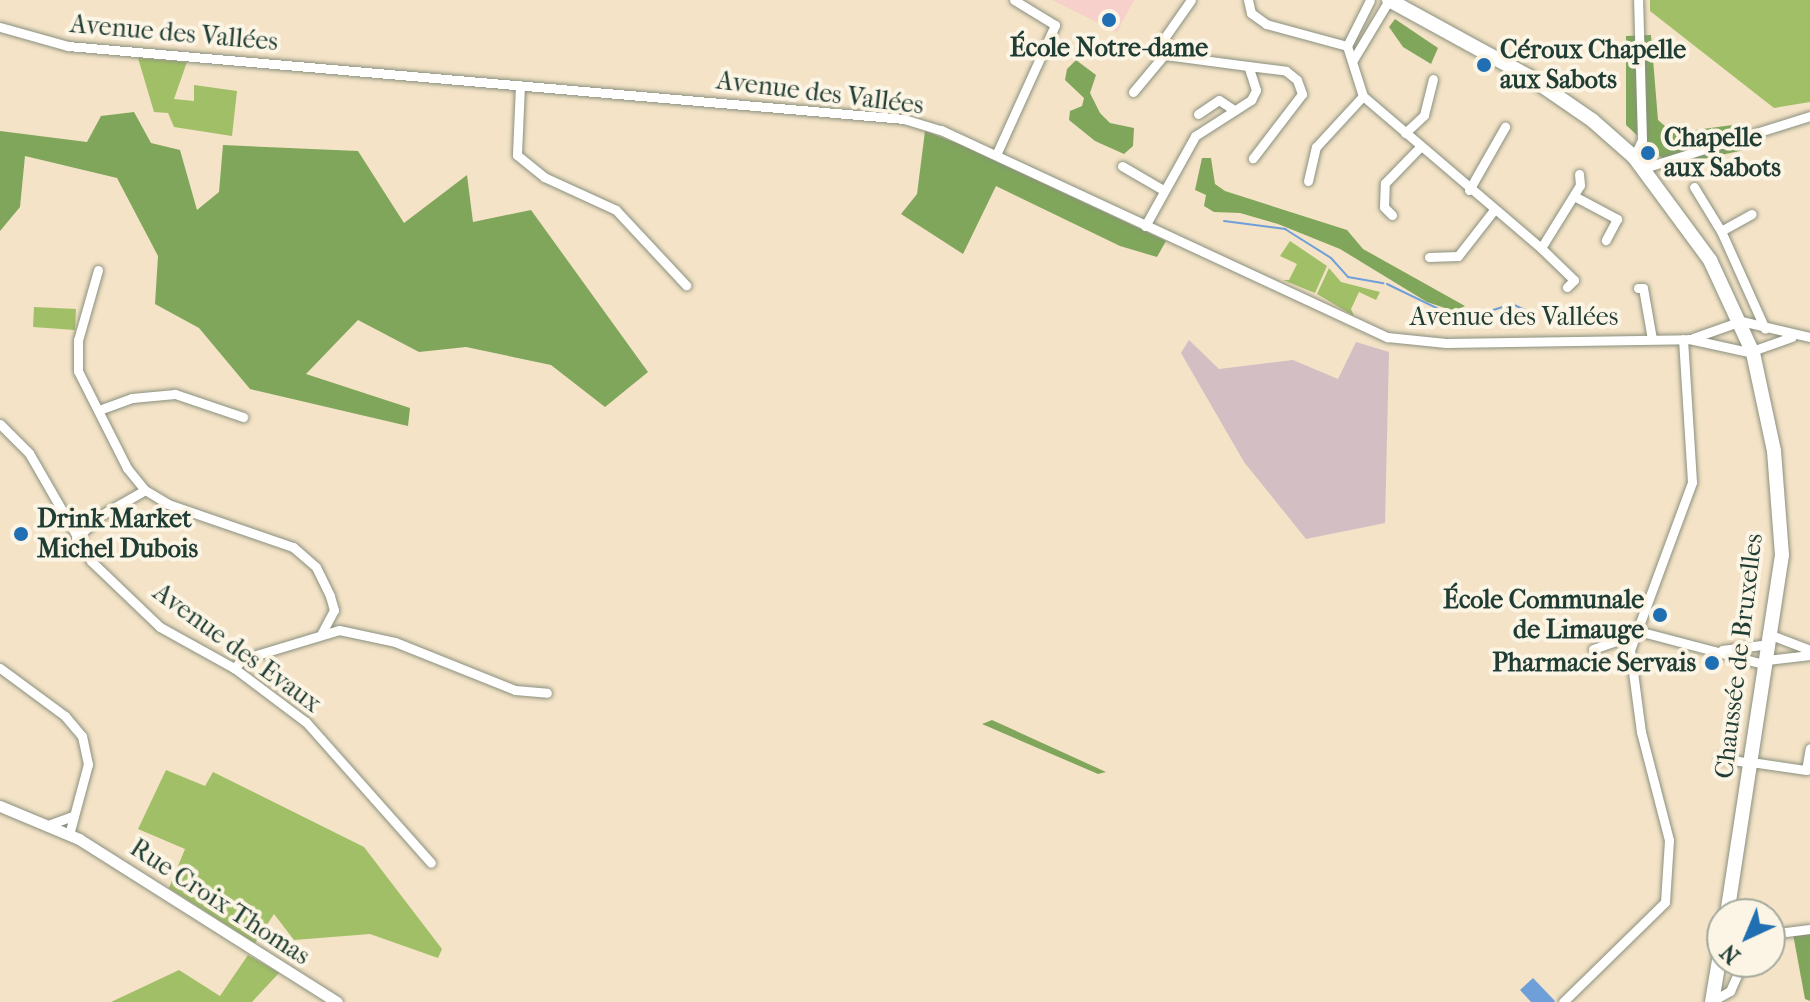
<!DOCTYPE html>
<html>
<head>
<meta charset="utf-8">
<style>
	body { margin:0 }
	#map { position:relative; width:1810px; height:1002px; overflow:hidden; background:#f4e3c7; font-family:"IM FELL French Canon",serif }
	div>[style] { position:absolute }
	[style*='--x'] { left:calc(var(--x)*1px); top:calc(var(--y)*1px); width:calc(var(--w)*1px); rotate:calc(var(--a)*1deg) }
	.built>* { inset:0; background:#f7d0cc }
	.industrial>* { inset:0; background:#d2bec3 }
	.green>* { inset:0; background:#a1bf67 }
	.forest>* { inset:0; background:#80a65c }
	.water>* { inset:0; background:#6f9fd8 }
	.stream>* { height:2px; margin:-1px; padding:0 1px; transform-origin:1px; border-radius:1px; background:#6f9fd8 }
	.roads { filter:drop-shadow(0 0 2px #8a907e) drop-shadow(0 0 2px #8a907e) }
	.minor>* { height:9px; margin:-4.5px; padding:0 4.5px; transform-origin:4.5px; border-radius:4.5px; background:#fff }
	.tertiary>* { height:11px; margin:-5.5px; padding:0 5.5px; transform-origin:5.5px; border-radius:5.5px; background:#fff }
	.secondary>* { height:14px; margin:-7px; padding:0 7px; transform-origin:7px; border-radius:7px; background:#fff }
	.dots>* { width:22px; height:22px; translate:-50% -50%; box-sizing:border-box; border:4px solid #fcf5e5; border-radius:50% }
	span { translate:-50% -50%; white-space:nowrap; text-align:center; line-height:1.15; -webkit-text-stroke:8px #fcf5e5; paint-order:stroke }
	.street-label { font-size:26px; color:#1f3d34 }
	.poi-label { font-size:26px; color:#1f3d34; font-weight:700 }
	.left { translate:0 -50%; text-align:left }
	.right { translate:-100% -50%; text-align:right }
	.north { position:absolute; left:1706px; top:898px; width:80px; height:80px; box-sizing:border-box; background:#fcf5e5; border:2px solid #a4ab9e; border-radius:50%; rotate:224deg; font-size:22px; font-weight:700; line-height:32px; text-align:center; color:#1f3d34 }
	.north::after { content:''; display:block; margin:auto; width:28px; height:36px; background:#1f6fb2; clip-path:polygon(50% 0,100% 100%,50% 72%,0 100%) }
</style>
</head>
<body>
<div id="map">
	<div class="built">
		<div style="clip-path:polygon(1052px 0,1134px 0,1117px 32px)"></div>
	</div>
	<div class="industrial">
		<div style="clip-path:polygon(1189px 340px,1219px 369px,1293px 360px,1338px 379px,1356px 342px,1389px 352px,1385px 523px,1306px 539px,1244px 462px,1181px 353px)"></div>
	</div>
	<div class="green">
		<div style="clip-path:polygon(1650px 0,1810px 0,1810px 102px,1774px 108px,1650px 11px)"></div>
		<div style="clip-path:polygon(138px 58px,187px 62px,174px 99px,194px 101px,194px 85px,237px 91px,232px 136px,174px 127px,168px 113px,154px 112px)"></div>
		<div style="clip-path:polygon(1290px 241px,1327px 266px,1315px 293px,1283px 280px,1289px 280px,1297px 264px,1280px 256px)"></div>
		<div style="clip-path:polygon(1329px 268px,1341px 282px,1380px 292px,1376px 300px,1359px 292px,1351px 309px,1354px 316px,1317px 294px)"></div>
		<div style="clip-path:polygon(34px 307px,76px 309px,75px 330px,33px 327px)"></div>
		<div style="clip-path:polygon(166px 770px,205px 786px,213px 772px,364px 847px,442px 949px,438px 958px,370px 934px,294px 940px,274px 914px,255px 943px,169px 888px,185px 849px,138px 829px)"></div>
		<div style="clip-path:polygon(248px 955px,279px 973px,252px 1002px,111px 1002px,179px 970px,220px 996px)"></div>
	</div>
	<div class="forest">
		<div style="clip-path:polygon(1395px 19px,1438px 48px,1431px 64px,1403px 47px,1389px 27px)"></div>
		<div style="clip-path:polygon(1651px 35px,1658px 120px,1673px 133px,1740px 124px,1749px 149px,1670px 166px,1626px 125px,1626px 36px)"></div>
		<div style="clip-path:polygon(1076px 60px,1096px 75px,1090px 93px,1100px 113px,1110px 123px,1134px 128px,1133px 146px,1124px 154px,1095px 141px,1069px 120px,1070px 111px,1082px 106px,1084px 98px,1065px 80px,1067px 69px)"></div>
		<div style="clip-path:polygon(134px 112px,151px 143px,180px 150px,197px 210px,219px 192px,223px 145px,358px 151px,404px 223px,467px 175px,473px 222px,531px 210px,648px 372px,605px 407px,551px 365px,466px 347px,419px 352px,358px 320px,306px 374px,410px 408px,408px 426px,250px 389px,199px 328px,155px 304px,158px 256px,117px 178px,25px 156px,20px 207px,0 231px,0 131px,87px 142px,101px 116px)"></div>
		<div style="clip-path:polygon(925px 131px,959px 144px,1166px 241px,1157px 257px,1120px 246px,996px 186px,963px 254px,901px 214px,917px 194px)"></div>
		<div style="clip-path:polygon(1202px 158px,1211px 158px,1215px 184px,1225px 191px,1347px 230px,1363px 249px,1465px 306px,1454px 311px,1427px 302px,1340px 249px,1278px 224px,1240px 213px,1214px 212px,1204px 206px,1206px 195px,1195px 190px)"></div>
		<div style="clip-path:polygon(992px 720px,1106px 772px,1098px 774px,982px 724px)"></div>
		<div style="clip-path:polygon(1810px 932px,1810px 1001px,1805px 999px,1793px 934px)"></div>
	</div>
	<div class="water">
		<div style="clip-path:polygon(1533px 978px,1555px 1001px,1554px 1002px,1531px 1002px,1520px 990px)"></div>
	</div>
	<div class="stream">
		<div style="--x:1224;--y:221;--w:62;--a:7.5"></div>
		<div style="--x:1285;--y:229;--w:54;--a:32.2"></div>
		<div style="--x:1331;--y:258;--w:25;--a:48"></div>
		<div style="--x:1348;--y:277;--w:36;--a:10"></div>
		<div style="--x:1387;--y:284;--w:64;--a:25.8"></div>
		<div style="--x:1445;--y:312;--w:42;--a:0"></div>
		<div style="--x:1487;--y:312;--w:26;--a:-18"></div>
		<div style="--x:1512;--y:304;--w:14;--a:25"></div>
	</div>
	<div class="roads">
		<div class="minor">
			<div style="--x:1248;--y:0;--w:13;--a:77"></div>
			<div style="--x:1251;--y:13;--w:19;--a:36"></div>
			<div style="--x:1266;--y:24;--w:84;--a:15.2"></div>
			<div style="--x:1347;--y:46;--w:52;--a:72.3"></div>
			<div style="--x:1363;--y:96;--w:234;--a:40.5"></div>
			<div style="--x:1541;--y:248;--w:46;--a:44.1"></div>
			<div style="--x:1574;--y:280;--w:10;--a:135"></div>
			<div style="--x:0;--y:27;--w:71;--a:15.6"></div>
			<div style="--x:68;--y:46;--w:839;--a:4.99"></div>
			<div style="--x:904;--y:119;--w:39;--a:17"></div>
			<div style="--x:941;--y:130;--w:492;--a:24.9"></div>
			<div style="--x:1387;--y:337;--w:59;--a:5.8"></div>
			<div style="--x:1446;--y:343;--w:243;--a:-0.9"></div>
			<div style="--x:1689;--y:339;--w:66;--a:12.3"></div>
			<div style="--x:1347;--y:46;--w:51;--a:-63.4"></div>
			<div style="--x:1353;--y:60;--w:70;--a:-59"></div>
			<div style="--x:1248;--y:66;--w:38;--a:7"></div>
			<div style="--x:1286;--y:71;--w:14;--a:39"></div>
			<div style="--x:1297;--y:80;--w:15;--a:70"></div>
			<div style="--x:1302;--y:94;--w:81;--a:127.4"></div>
			<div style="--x:520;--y:85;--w:70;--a:92.5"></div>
			<div style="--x:517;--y:155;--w:35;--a:39"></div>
			<div style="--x:544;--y:177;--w:79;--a:24.6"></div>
			<div style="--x:616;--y:210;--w:103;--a:47"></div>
			<div style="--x:1133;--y:92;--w:48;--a:-50"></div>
			<div style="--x:1198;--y:114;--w:25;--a:-34"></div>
			<div style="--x:1219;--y:100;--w:18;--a:34"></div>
			<div style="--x:1405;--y:133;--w:26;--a:-43"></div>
			<div style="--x:1424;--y:115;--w:37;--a:-76"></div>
			<div style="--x:996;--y:155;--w:143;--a:-65.6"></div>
			<div style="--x:1055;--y:25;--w:48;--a:-148.6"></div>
			<div style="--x:1634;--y:157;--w:19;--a:-65"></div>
			<div style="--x:1642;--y:140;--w:140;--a:-91.6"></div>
			<div style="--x:1122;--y:166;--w:48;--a:30.3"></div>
			<div style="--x:1644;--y:168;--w:174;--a:-17.4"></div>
			<div style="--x:1308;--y:181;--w:35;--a:-77"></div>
			<div style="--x:1316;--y:147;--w:69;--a:-47.3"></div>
			<div style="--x:1694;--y:187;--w:52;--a:58.5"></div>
			<div style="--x:1721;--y:231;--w:107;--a:65.8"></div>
			<div style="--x:1469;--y:190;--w:73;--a:-60.3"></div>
			<div style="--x:1574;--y:196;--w:49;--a:28.1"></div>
			<div style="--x:1617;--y:219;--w:24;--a:118"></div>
			<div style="--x:1392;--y:215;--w:11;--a:-135"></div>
			<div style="--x:1384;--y:207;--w:24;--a:-88"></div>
			<div style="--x:1385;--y:183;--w:50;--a:-45.8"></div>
			<div style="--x:1145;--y:226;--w:103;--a:-60.9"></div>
			<div style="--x:1195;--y:136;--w:67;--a:-32.7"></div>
			<div style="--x:1251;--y:100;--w:11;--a:-63"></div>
			<div style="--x:1256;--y:90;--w:25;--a:-108"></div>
			<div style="--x:1248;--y:66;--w:85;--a:-172.5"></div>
			<div style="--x:1164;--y:55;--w:18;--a:-87"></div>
			<div style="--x:1165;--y:37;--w:45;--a:-54.9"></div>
			<div style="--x:1721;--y:231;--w:35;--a:-29"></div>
			<div style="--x:1541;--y:248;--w:74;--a:-58.2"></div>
			<div style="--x:1580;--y:185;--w:11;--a:-95"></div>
			<div style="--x:1429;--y:257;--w:29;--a:-2"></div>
			<div style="--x:1458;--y:256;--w:58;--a:-52"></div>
			<div style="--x:98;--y:270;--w:73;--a:105.9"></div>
			<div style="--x:78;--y:340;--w:31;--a:90"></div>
			<div style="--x:78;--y:371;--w:109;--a:63.2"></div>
			<div style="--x:127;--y:468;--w:28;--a:51"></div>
			<div style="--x:1638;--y:288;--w:5;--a:0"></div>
			<div style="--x:1643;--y:288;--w:52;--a:80"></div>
			<div style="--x:1693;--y:338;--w:51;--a:-19.5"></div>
			<div style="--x:1741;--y:321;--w:71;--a:13.1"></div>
			<div style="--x:1752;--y:351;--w:42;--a:-19.3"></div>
			<div style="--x:99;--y:410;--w:35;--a:-20"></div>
			<div style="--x:132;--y:398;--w:43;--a:-5.3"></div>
			<div style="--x:175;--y:394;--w:72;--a:18.7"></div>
			<div style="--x:0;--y:424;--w:41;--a:45"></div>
			<div style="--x:29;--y:453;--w:125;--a:60.1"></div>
			<div style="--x:91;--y:561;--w:95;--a:43.7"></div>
			<div style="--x:160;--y:627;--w:85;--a:29"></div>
			<div style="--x:234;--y:668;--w:90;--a:36.9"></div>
			<div style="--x:306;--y:722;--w:188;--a:48.4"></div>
			<div style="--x:76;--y:538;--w:36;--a:-42"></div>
			<div style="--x:103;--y:514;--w:48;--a:-29.7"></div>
			<div style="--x:145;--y:490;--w:27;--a:31"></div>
			<div style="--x:168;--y:504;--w:132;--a:19"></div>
			<div style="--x:293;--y:547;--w:30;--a:41"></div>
			<div style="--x:316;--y:567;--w:32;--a:64"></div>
			<div style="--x:330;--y:596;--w:15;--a:74"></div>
			<div style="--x:334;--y:610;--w:27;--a:118"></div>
			<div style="--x:1771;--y:635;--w:42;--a:21"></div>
			<div style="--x:1593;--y:649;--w:52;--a:-19.1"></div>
			<div style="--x:1642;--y:632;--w:129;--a:14.8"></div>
			<div style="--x:1722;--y:650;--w:48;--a:-7.1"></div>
			<div style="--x:1767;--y:660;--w:43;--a:-6.6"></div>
			<div style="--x:0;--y:668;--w:81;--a:36.4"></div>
			<div style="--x:65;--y:716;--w:26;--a:50"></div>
			<div style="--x:82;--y:736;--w:29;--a:78"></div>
			<div style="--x:88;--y:764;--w:73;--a:105"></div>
			<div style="--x:234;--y:668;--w:13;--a:-45"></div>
			<div style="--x:243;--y:659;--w:100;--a:-16.8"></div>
			<div style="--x:339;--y:630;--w:57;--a:12.1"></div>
			<div style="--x:395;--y:642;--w:129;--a:21.8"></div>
			<div style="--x:515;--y:690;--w:32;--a:5"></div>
			<div style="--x:1720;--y:758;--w:31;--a:9"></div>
			<div style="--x:1751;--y:762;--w:56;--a:8.3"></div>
			<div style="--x:1806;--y:770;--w:22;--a:-80"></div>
			<div style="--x:48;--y:825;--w:27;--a:-20"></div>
			<div style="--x:1770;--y:934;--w:40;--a:-7.1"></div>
			<div style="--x:1712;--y:1001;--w:21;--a:-29"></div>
			<div style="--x:1730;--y:991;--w:32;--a:-66"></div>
			<div style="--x:1563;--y:1002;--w:143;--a:-44.4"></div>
			<div style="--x:1665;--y:902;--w:62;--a:-86.3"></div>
			<div style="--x:1669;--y:840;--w:112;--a:-104.5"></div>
			<div style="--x:1641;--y:732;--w:83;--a:-97.6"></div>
			<div style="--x:1630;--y:650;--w:179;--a:-69.7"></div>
			<div style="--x:1692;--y:482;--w:143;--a:-93.6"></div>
		</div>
		<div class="tertiary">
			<div style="--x:0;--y:806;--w:86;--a:22.7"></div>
			<div style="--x:79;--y:839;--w:305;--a:32.3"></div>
		</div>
		<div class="secondary">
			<div style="--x:1389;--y:0;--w:158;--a:28.7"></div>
			<div style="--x:1528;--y:76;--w:78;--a:34.5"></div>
			<div style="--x:1592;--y:120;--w:56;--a:41.4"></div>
			<div style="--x:1634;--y:157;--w:128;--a:53.6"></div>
			<div style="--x:1710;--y:260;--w:102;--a:65.2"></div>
			<div style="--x:1753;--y:353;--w:100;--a:77.9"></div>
			<div style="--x:1774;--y:451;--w:104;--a:85.6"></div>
			<div style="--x:1782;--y:555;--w:363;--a:98.7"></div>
			<div style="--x:1712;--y:1002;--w:61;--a:-80.5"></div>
		</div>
	</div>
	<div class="dots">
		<div style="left:1109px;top:20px;background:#1f6fb2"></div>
		<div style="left:1484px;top:65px;background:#1f6fb2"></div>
		<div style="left:1648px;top:153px;background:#1f6fb2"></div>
		<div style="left:21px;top:534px;background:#1f6fb2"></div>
		<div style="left:1660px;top:615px;background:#1f6fb2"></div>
		<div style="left:1712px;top:663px;background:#1f6fb2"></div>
	</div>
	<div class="street-label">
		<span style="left:174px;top:33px;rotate:5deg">Avenue des Vallées</span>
		<span style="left:820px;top:93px;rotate:7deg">Avenue des Vallées</span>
		<span style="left:1514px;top:317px">Avenue des Vallées</span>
		<span style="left:237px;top:648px;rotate:36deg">Avenue des Evaux</span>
		<span style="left:1739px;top:656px;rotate:-83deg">Chaussée de Bruxelles</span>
		<span style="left:220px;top:902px;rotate:33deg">Rue Croix Thomas</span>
	</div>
	<div class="poi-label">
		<span style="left:1109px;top:48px">École Notre-dame</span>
		<span class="left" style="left:1500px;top:65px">Céroux Chapelle<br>aux Sabots</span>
		<span class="left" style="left:1664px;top:153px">Chapelle<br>aux Sabots</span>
		<span class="left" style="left:37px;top:534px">Drink Market<br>Michel Dubois</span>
		<span class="right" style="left:1644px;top:615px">École Communale<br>de Limauge</span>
		<span class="right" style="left:1696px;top:663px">Pharmacie Servais</span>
	</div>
	<div class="north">N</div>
</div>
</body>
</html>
